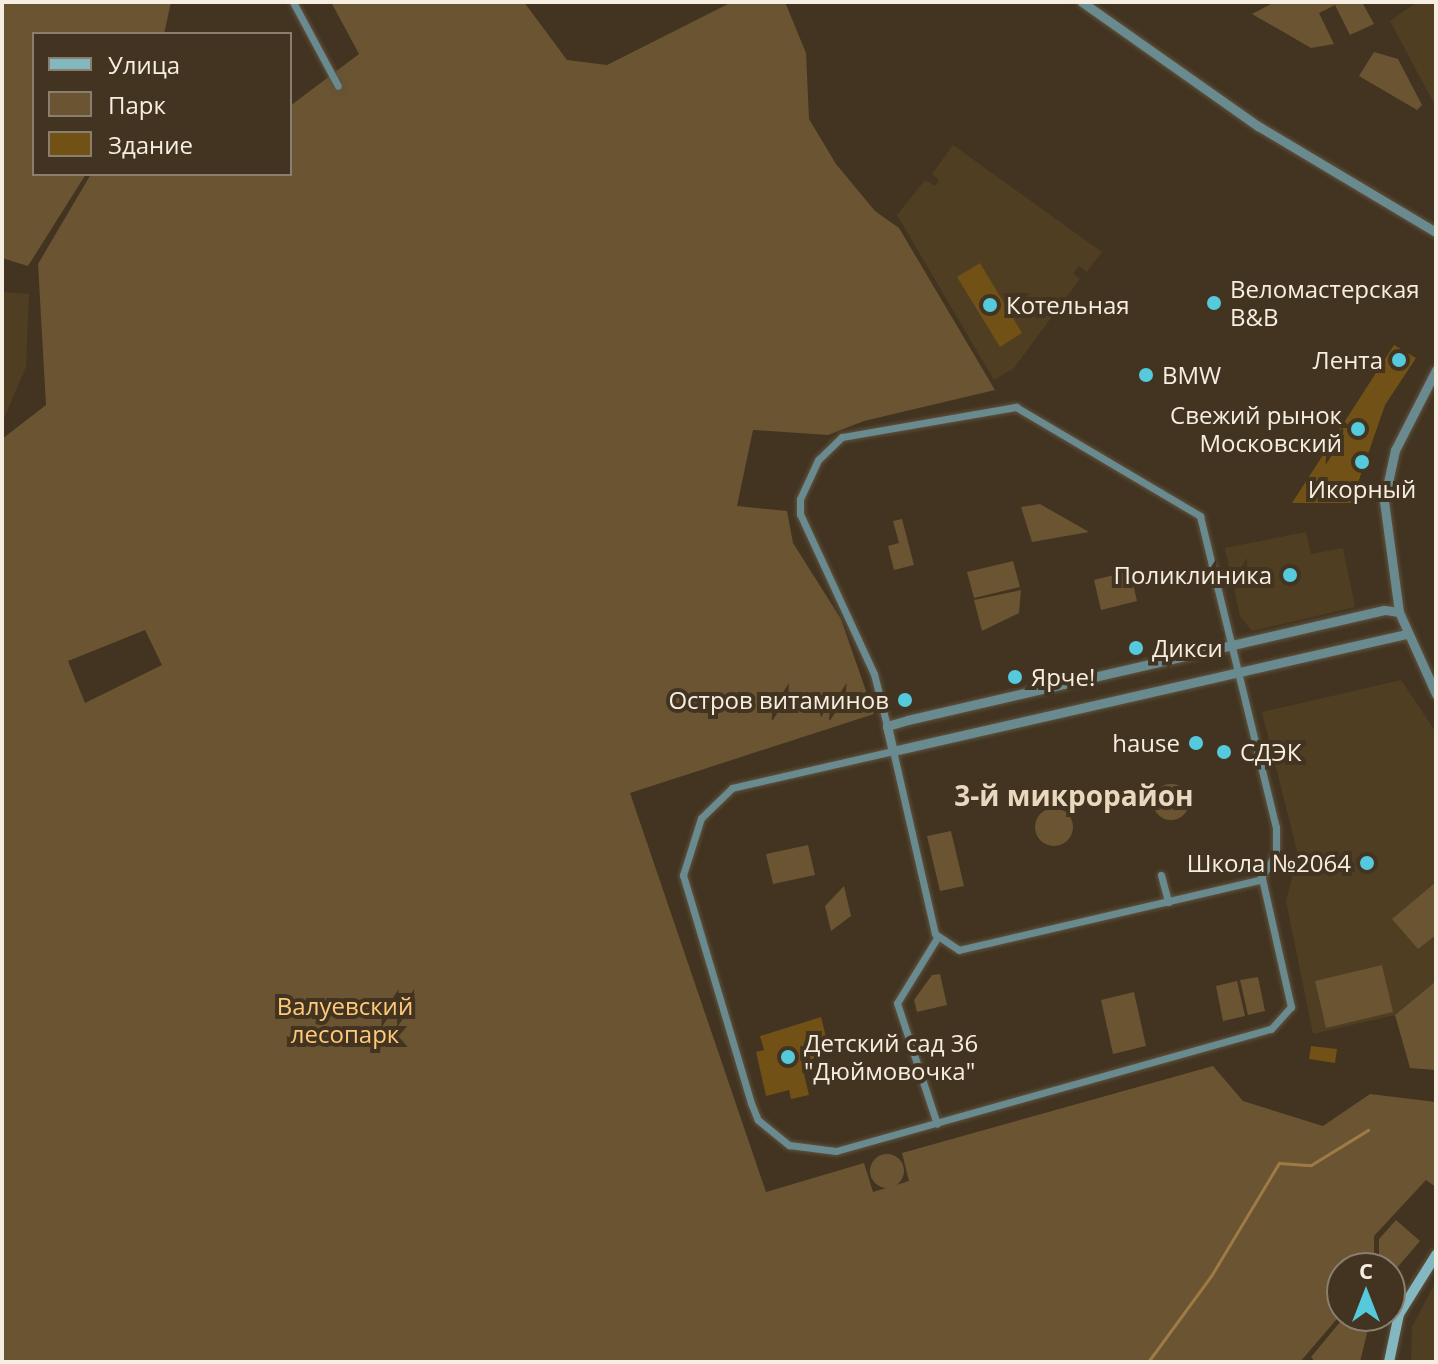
<!DOCTYPE html>
<html>
<head>
<meta charset="utf-8">
<style>
	body { margin:0 }
	#map { position:relative; width:1438px; height:1364px; overflow:hidden; background:#423420; font-family:"Open Sans",sans-serif }
	div>[style] { position:absolute }
	[style*='--x'] { left:calc(var(--x)*1px); top:calc(var(--y)*1px); width:calc(var(--w)*1px); rotate:calc(var(--a)*1deg) }
	.built>* { inset:0; background:#4f3e22 }
	.green>* { inset:0; background:#6a5432 }
	.round { border-radius:50% }
	.stream>* { height:3px; margin:-1.5px; padding:0 1.5px; transform-origin:1.5px; border-radius:1.5px; background:#9e7b44 }
	.building>* { inset:0; background:#715116 }
	.roads { filter:drop-shadow(0 0 2px #5f523f) drop-shadow(0 0 2px #5f523f) }
	.minor>* { height:7px; margin:-3.5px; padding:0 3.5px; transform-origin:3.5px; border-radius:3.5px; background:#698a8f }
	.tertiary>* { height:9px; margin:-4.5px; padding:0 4.5px; transform-origin:4.5px; border-radius:4.5px; background:#698a8f }
	.secondary>* { height:10px; margin:-5px; padding:0 5px; transform-origin:5px; border-radius:5px; background:#83b8c1 }
	.dots>* { width:22px; height:22px; translate:-50% -50%; box-sizing:border-box; border:4px solid #423420; border-radius:50% }
	span { translate:-50% -50%; white-space:nowrap; text-align:center; line-height:1.15; -webkit-text-stroke:8px #423420; paint-order:stroke }
	.poi-label { font-size:24px; color:#f7eee2 }
	.left { translate:0 -50%; text-align:left }
	.right { translate:-100% -50%; text-align:right }
	.park-label { font-size:24px; color:#feca7a }
	.quarter-label { font-size:28px; color:#e9d8bf; font-weight:700 }
	.frame { position:absolute; inset:0; border:4px solid #f7eee2; pointer-events:none }
	.legend { position:absolute; left:32px; top:32px; width:260px; height:144px; box-sizing:border-box; background:#423420; border:2px solid #8a7e6e; margin:0; padding:10px 14px; list-style:none; font-size:24px; color:#f7eee2 }
	.legend li { display:flex; align-items:center; gap:16px; height:40px }
	.legend b { width:40px; border:2px solid #8a7e6e }
	.north { position:absolute; left:1326px; top:1252px; width:80px; height:80px; box-sizing:border-box; background:#423420; border:2px solid #8a7e6e; border-radius:50%; rotate:0deg; font-size:22px; font-weight:700; line-height:32px; text-align:center; color:#f7eee2 }
	.north::after { content:''; display:block; margin:auto; width:28px; height:36px; background:#54cadc; clip-path:polygon(50% 0,100% 100%,50% 72%,0 100%) }
</style>
</head>
<body>
<div id="map">
	<div class="built">
		<div style="clip-path:polygon(1417px 2px,1436px 2px,1436px 107px,1390px 21px)"></div>
		<div style="clip-path:polygon(953px 145px,1102px 252px,1087px 272px,1079px 266px,1073px 273px,1080px 279px,1014px 368px,994px 380px,897px 215px,925px 180px,935px 186px,939px 180px,932px 174px)"></div>
		<div style="clip-path:polygon(2px 292px,29px 294px,26px 367px,2px 423px)"></div>
		<div style="clip-path:polygon(1306px 532px,1311px 554px,1343px 548px,1355px 607px,1252px 631px,1240px 616px,1225px 548px)"></div>
		<div style="clip-path:polygon(1401px 680px,1436px 732px,1436px 981px,1395px 1015px,1313px 1034px,1286px 901px,1298px 855px,1262px 712px)"></div>
		<div style="clip-path:polygon(1436px 1281px,1436px 1362px,1411px 1362px,1412px 1327px)"></div>
	</div>
	<div class="green">
		<div style="clip-path:polygon(2px 2px,171px 2px,164px 34px,34px 34px,34px 174px,86px 174px,28px 266px,2px 258px)"></div>
		<div style="clip-path:polygon(evenodd,331px 2px,524px 2px,567px 60px,607px 65px,732px 2px,785px 2px,806px 53px,809px 119px,836px 164px,875px 211px,899px 228px,995px 390px,864px 421px,828px 435px,753px 430px,737px 506px,787px 511px,793px 543px,841px 619px,874px 714px,630px 793px,766px 1192px,864px 1163px,873px 1192px,909px 1181px,902px 1153px,1213px 1066px,1243px 1101px,1323px 1126px,1370px 1094px,1436px 1102px,1436px 1187px,1426px 1180px,1374px 1236px,1374px 1268px,1342px 1268px,1342px 1313px,1300px 1362px,2px 1362px,2px 439px,46px 405px,38px 264px,91px 174px,290px 174px,290px 106px,359px 54px,331px 2px,145px 630px,162px 665px,85px 703px,68px 661px,145px 630px)"></div>
		<div style="clip-path:polygon(1275px 2px,1362px 2px,1374px 24px,1350px 35px,1335px 5px,1319px 13px,1334px 44px,1311px 48px,1252px 14px)"></div>
		<div style="clip-path:polygon(1374px 52px,1398px 59px,1422px 105px,1417px 110px,1359px 76px)"></div>
		<div style="clip-path:polygon(1040px 504px,1089px 532px,1032px 542px,1021px 507px)"></div>
		<div style="clip-path:polygon(902px 519px,914px 565px,894px 570px,888px 546px,899px 543px,893px 521px)"></div>
		<div style="clip-path:polygon(1013px 561px,1020px 587px,974px 598px,967px 572px)"></div>
		<div style="clip-path:polygon(1130px 571px,1137px 601px,1101px 610px,1094px 580px)"></div>
		<div style="clip-path:polygon(1021px 590px,1019px 613px,982px 631px,974px 600px)"></div>
		<div class="round" style="left:1153px;top:784px;width:36px;height:36px"></div>
		<div class="round" style="left:1035px;top:808px;width:38px;height:38px"></div>
		<div style="clip-path:polygon(951px 831px,964px 886px,940px 891px,927px 836px)"></div>
		<div style="clip-path:polygon(808px 845px,815px 875px,773px 884px,766px 854px)"></div>
		<div style="clip-path:polygon(1436px 882px,1436px 935px,1418px 949px,1392px 919px)"></div>
		<div style="clip-path:polygon(844px 886px,851px 916px,831px 931px,825px 906px)"></div>
		<div style="clip-path:polygon(1382px 965px,1393px 1012px,1326px 1028px,1315px 981px)"></div>
		<div style="clip-path:polygon(940px 974px,947px 1005px,917px 1012px,914px 1000px,932px 975px)"></div>
		<div style="clip-path:polygon(1258px 977px,1265px 1011px,1248px 1015px,1240px 980px)"></div>
		<div style="clip-path:polygon(1237px 981px,1245px 1016px,1223px 1021px,1216px 986px)"></div>
		<div style="clip-path:polygon(1436px 981px,1436px 1070px,1410px 1068px,1395px 1015px)"></div>
		<div style="clip-path:polygon(1134px 992px,1146px 1046px,1113px 1054px,1101px 1000px)"></div>
		<div class="round" style="left:870px;top:1154px;width:34px;height:34px"></div>
		<div style="clip-path:polygon(1396px 1220px,1420px 1241px,1390px 1276px,1390px 1268px,1379px 1268px,1379px 1239px)"></div>
		<div style="clip-path:polygon(1345px 1316px,1371px 1316px,1360px 1362px,1315px 1362px,1311px 1357px)"></div>
	</div>
	<div class="stream">
		<div style="--x:1148;--y:1362;--w:107;--a:-53.8"></div>
		<div style="--x:1211;--y:1276;--w:132;--a:-59"></div>
		<div style="--x:1279;--y:1163;--w:32;--a:4"></div>
		<div style="--x:1311;--y:1165;--w:67;--a:-31.6"></div>
	</div>
	<div class="building">
		<div style="clip-path:polygon(980px 263px,1022px 333px,1000px 347px,957px 277px)"></div>
		<div style="clip-path:polygon(1394px 345px,1416px 358px,1385px 405px,1351px 503px,1292px 503px)"></div>
		<div style="clip-path:polygon(821px 1017px,828px 1045px,817px 1047px,820px 1062px,802px 1066px,809px 1095px,791px 1099px,789px 1090px,766px 1096px,756px 1052px,764px 1050px,760px 1036px)"></div>
		<div style="clip-path:polygon(1311px 1046px,1337px 1049px,1335px 1063px,1309px 1059px)"></div>
	</div>
	<div class="roads">
		<div class="minor">
			<div style="--x:293;--y:2;--w:95;--a:61.8"></div>
			<div style="--x:887;--y:726;--w:54;--a:-104"></div>
			<div style="--x:874;--y:674;--w:176;--a:-114.8"></div>
			<div style="--x:800;--y:514;--w:15;--a:-90"></div>
			<div style="--x:800;--y:499;--w:43;--a:-65.2"></div>
			<div style="--x:818;--y:460;--w:33;--a:-44"></div>
			<div style="--x:842;--y:437;--w:177;--a:-9.8"></div>
			<div style="--x:1016;--y:407;--w:214;--a:30.6"></div>
			<div style="--x:1200;--y:516;--w:320;--a:76.3"></div>
			<div style="--x:1276;--y:827;--w:27;--a:90"></div>
			<div style="--x:1276;--y:854;--w:31;--a:123"></div>
			<div style="--x:1259;--y:880;--w:308;--a:166.9"></div>
			<div style="--x:959;--y:950;--w:29;--a:-146"></div>
			<div style="--x:935;--y:934;--w:188;--a:-102.9"></div>
			<div style="--x:893;--y:751;--w:165;--a:167.1"></div>
			<div style="--x:732;--y:788;--w:43;--a:135.9"></div>
			<div style="--x:701;--y:818;--w:60;--a:107.5"></div>
			<div style="--x:683;--y:875;--w:238;--a:73.4"></div>
			<div style="--x:751;--y:1103;--w:18;--a:68"></div>
			<div style="--x:758;--y:1120;--w:40;--a:39"></div>
			<div style="--x:789;--y:1145;--w:47;--a:7.3"></div>
			<div style="--x:836;--y:1151;--w:452;--a:-15.7"></div>
			<div style="--x:1271;--y:1029;--w:30;--a:-48"></div>
			<div style="--x:1291;--y:1007;--w:132;--a:-102.7"></div>
			<div style="--x:1161;--y:875;--w:28;--a:75"></div>
			<div style="--x:937;--y:938;--w:76;--a:121.6"></div>
			<div style="--x:897;--y:1003;--w:127;--a:71.7"></div>
		</div>
		<div class="tertiary">
			<div style="--x:1082;--y:2;--w:215;--a:35.2"></div>
			<div style="--x:1258;--y:126;--w:207;--a:30.8"></div>
			<div style="--x:1436;--y:370;--w:90;--a:117.1"></div>
			<div style="--x:1395;--y:450;--w:52;--a:102.2"></div>
			<div style="--x:1384;--y:501;--w:112;--a:82.3"></div>
			<div style="--x:1399;--y:612;--w:90;--a:65.7"></div>
			<div style="--x:1399;--y:612;--w:15;--a:-172"></div>
			<div style="--x:1384;--y:610;--w:489;--a:167"></div>
			<div style="--x:908;--y:720;--w:22;--a:164"></div>
			<div style="--x:887;--y:726;--w:26;--a:77"></div>
			<div style="--x:893;--y:751;--w:526;--a:-12.85"></div>
		</div>
		<div class="secondary">
			<div style="--x:1389;--y:1362;--w:49;--a:-78.2"></div>
			<div style="--x:1399;--y:1314;--w:70;--a:-57.9"></div>
		</div>
	</div>
	<div class="dots">
		<div style="left:1214px;top:303px;background:#54cadc"></div>
		<div style="left:990px;top:305px;background:#54cadc"></div>
		<div style="left:1399px;top:360px;background:#54cadc"></div>
		<div style="left:1146px;top:375px;background:#54cadc"></div>
		<div style="left:1358px;top:429px;background:#54cadc"></div>
		<div style="left:1362px;top:462px;background:#54cadc"></div>
		<div style="left:1290px;top:575px;background:#54cadc"></div>
		<div style="left:1136px;top:648px;background:#54cadc"></div>
		<div style="left:1015px;top:677px;background:#54cadc"></div>
		<div style="left:905px;top:700px;background:#54cadc"></div>
		<div style="left:1196px;top:743px;background:#54cadc"></div>
		<div style="left:1224px;top:752px;background:#54cadc"></div>
		<div style="left:1367px;top:863px;background:#54cadc"></div>
		<div style="left:788px;top:1057px;background:#54cadc"></div>
	</div>
	<div class="poi-label">
		<span class="left" style="left:1230px;top:303px">Веломастерская<br>B&amp;B</span>
		<span class="left" style="left:1006px;top:305px">Котельная</span>
		<span class="right" style="left:1383px;top:360px">Лента</span>
		<span class="left" style="left:1162px;top:375px">BMW</span>
		<span class="right" style="left:1342px;top:429px">Свежий рынок<br>Московский</span>
		<span style="left:1362px;top:489px">Икорный</span>
		<span class="right" style="left:1272px;top:575px">Поликлиника</span>
		<span class="left" style="left:1152px;top:648px">Дикси</span>
		<span class="left" style="left:1031px;top:677px">Ярче!</span>
		<span class="right" style="left:889px;top:700px">Остров витаминов</span>
		<span class="right" style="left:1180px;top:743px">hause</span>
		<span class="left" style="left:1240px;top:752px">СДЭК</span>
		<span class="right" style="left:1351px;top:863px">Школа №2064</span>
		<span class="left" style="left:804px;top:1057px">Детский сад 36<br>"Дюймовочка"</span>
	</div>
	<div class="park-label">
		<span style="left:345px;top:1020px">Валуевский<br>лесопарк</span>
	</div>
	<div class="quarter-label">
		<span style="left:1074px;top:795px">3-й микрорайон</span>
	</div>
	<div class="frame"></div>
	<ul class="legend">
	<li><b style="height:10px;background:#83b8c1"></b>Улица</li>
	<li><b style="height:22px;background:#6a5432"></b>Парк</li>
	<li><b style="height:22px;background:#715116"></b>Здание</li>
	</ul>
	<div class="north">С</div>
</div>
</body>
</html>
